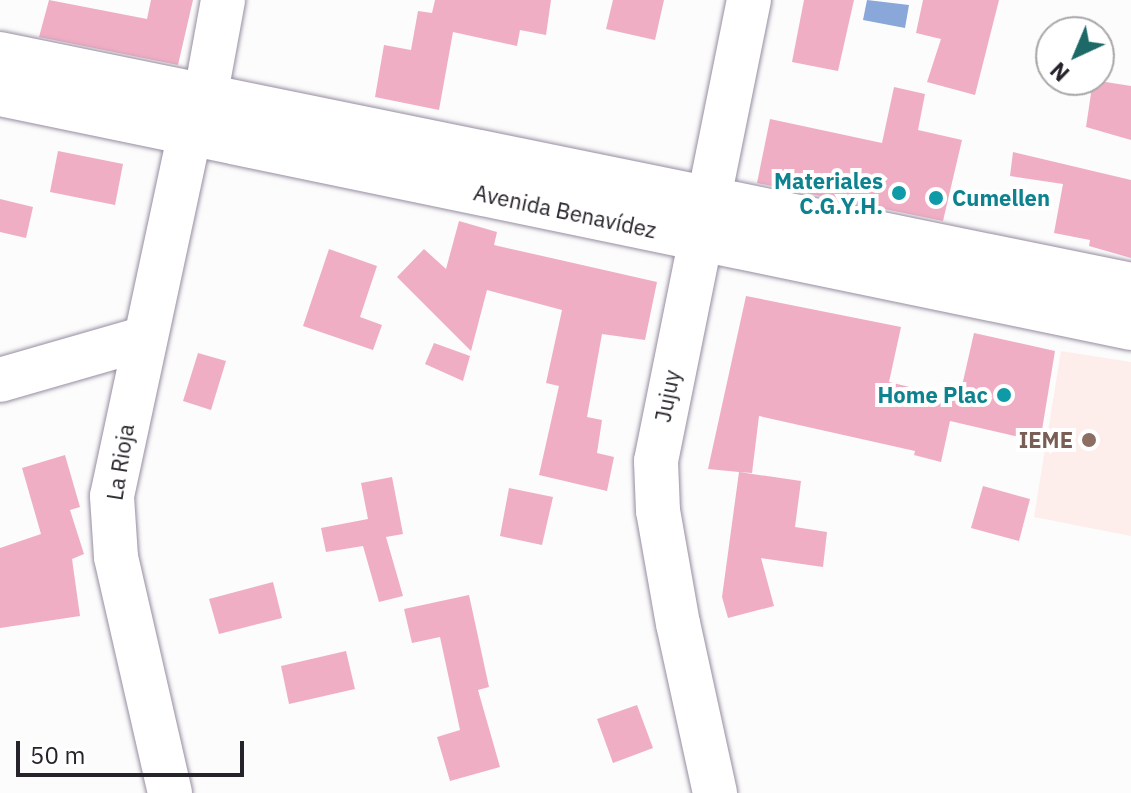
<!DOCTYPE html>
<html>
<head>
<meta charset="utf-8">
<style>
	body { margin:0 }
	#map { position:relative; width:1131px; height:793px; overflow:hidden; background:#fcfcfc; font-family:"IBM Plex Sans",sans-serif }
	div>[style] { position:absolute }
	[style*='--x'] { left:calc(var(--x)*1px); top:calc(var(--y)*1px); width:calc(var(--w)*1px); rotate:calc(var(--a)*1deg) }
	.education>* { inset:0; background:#feeeeb }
	.water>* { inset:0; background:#89a7d8 }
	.building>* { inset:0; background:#efaec4 }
	.roads { filter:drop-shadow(0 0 2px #978da1) drop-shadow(0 0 2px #978da1) }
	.minor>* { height:44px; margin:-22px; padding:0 22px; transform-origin:22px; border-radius:22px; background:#fff }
	.major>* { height:44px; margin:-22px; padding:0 22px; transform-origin:22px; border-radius:22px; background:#fff }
	.dots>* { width:22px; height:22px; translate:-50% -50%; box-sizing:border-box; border:4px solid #fff; border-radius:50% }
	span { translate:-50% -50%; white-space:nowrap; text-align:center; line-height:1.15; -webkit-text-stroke:8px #fff; paint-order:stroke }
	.culture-label { font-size:22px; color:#0d838f; font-weight:700 }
	.right { translate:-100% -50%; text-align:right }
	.left { translate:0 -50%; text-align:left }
	.street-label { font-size:22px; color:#27232b }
	.education-label { font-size:22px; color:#785e54; font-weight:700 }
	.north { position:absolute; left:1035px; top:16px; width:80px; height:80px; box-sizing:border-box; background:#fff; border:2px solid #a9a7aa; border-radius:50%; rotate:224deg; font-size:22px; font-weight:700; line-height:32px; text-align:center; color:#27232b }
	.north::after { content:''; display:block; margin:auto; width:28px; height:36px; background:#1c6968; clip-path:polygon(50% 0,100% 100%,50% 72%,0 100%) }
	.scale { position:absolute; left:16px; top:741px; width:228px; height:36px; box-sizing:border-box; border:4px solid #27232b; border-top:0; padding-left:10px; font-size:24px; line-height:28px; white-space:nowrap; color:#27232b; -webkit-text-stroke:6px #fff; paint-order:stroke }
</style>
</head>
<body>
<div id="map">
	<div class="education">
		<div style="clip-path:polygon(1061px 351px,1131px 362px,1131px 536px,1034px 517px)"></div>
	</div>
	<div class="water">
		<div style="clip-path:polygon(867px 0,909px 5px,905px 28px,863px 20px)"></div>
	</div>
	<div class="building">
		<div style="clip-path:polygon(49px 0,147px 19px,151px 0,193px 0,178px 65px,39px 37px)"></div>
		<div style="clip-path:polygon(435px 0,551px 0,546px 35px,520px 30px,517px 46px,453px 32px,439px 110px,375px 97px,384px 45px,411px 50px,418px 11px,432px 13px)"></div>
		<div style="clip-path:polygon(613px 0,664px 0,655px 40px,606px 29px)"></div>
		<div style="clip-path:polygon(804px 0,854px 0,838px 71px,792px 62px)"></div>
		<div style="clip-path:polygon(923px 0,999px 0,975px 95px,927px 82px,941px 39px,916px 33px)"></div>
		<div style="clip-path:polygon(1093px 80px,1131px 86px,1131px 140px,1086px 127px)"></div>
		<div style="clip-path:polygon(894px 87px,925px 94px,918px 130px,962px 140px,943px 221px,757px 183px,770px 119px,882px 143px)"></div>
		<div style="clip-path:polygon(58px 151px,123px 164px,115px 205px,50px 192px)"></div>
		<div style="clip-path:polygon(1013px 152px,1131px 180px,1131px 258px,1089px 246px,1090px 240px,1054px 233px,1063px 184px,1010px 176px)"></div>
		<div style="clip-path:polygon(0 199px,33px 207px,26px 238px,0 232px)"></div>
		<div style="clip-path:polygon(459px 221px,497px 232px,494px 245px,657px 282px,645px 340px,602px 334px,587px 417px,602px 420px,597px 453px,614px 457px,607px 491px,539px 475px,559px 386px,546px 383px,562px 310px,487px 290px,471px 351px,397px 277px,424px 249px,446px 269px)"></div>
		<div style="clip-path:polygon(329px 249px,377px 266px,360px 317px,382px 325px,373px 350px,303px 326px)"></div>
		<div style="clip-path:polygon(746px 296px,901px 327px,889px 382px,959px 399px,974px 333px,1055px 351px,1040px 442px,950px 421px,941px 462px,914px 455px,915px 451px,759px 416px,752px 473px,739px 472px,801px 481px,795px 527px,827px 532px,823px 567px,761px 558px,774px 606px,728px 618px,722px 597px,739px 472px,708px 469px)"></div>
		<div style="clip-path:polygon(434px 343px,470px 356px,463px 381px,425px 364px)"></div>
		<div style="clip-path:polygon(198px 353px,226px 361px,211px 410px,183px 401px)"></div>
		<div style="clip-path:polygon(65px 455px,80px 507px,70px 510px,84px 554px,72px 559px,80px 616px,0 628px,0 548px,41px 534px,22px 468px)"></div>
		<div style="clip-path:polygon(392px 477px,403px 534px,386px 537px,403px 596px,379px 602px,363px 546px,326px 552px,321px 528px,368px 519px,361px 483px)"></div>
		<div style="clip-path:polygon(983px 486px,1030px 499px,1019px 541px,971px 528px)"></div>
		<div style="clip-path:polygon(509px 488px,553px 497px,542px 545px,500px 536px)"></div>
		<div style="clip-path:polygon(273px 582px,282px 618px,219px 634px,209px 599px)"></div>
		<div style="clip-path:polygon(469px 595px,489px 687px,478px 690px,500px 767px,450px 781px,437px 737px,460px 730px,440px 637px,412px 643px,404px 609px)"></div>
		<div style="clip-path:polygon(346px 651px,355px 689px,289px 704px,281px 666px)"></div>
		<div style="clip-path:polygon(637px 705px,653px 748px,613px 763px,597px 719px)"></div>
	</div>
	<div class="roads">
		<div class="minor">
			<div style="--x:206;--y:93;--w:95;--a:-79.6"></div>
			<div style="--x:0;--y:380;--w:148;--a:-16.1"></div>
			<div style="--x:170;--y:793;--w:242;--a:-102.9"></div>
			<div style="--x:116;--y:557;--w:61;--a:-93.8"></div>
			<div style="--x:112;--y:496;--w:373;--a:-77.9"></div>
			<div style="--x:715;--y:793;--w:173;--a:-102.3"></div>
			<div style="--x:678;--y:624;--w:115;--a:-100"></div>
			<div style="--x:658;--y:511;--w:50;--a:-92.3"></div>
			<div style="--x:656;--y:461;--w:470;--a:-78.6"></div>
		</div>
		<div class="major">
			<div style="--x:0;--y:54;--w:1154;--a:11.54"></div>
			<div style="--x:0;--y:94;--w:1155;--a:11.69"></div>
		</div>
	</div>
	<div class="dots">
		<div style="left:899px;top:193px;background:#0f9aa8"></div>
		<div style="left:936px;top:198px;background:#0f9aa8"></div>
		<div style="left:1004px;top:395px;background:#0f9aa8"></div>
		<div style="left:1089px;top:440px;background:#8d6e63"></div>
	</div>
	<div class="culture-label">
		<span class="right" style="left:883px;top:193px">Materiales<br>C.G.Y.H.</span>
		<span class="left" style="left:952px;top:198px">Cumellen</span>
		<span class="right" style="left:988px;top:395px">Home Plac</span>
	</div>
	<div class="street-label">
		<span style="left:565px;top:211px;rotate:12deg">Avenida Benavídez</span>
		<span style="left:667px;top:396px;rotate:-79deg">Jujuy</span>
		<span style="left:120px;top:462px;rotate:-81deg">La Rioja</span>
	</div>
	<div class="education-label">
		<span class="right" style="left:1073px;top:440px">IEME</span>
	</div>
	<div class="north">N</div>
	<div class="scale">50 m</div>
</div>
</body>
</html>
